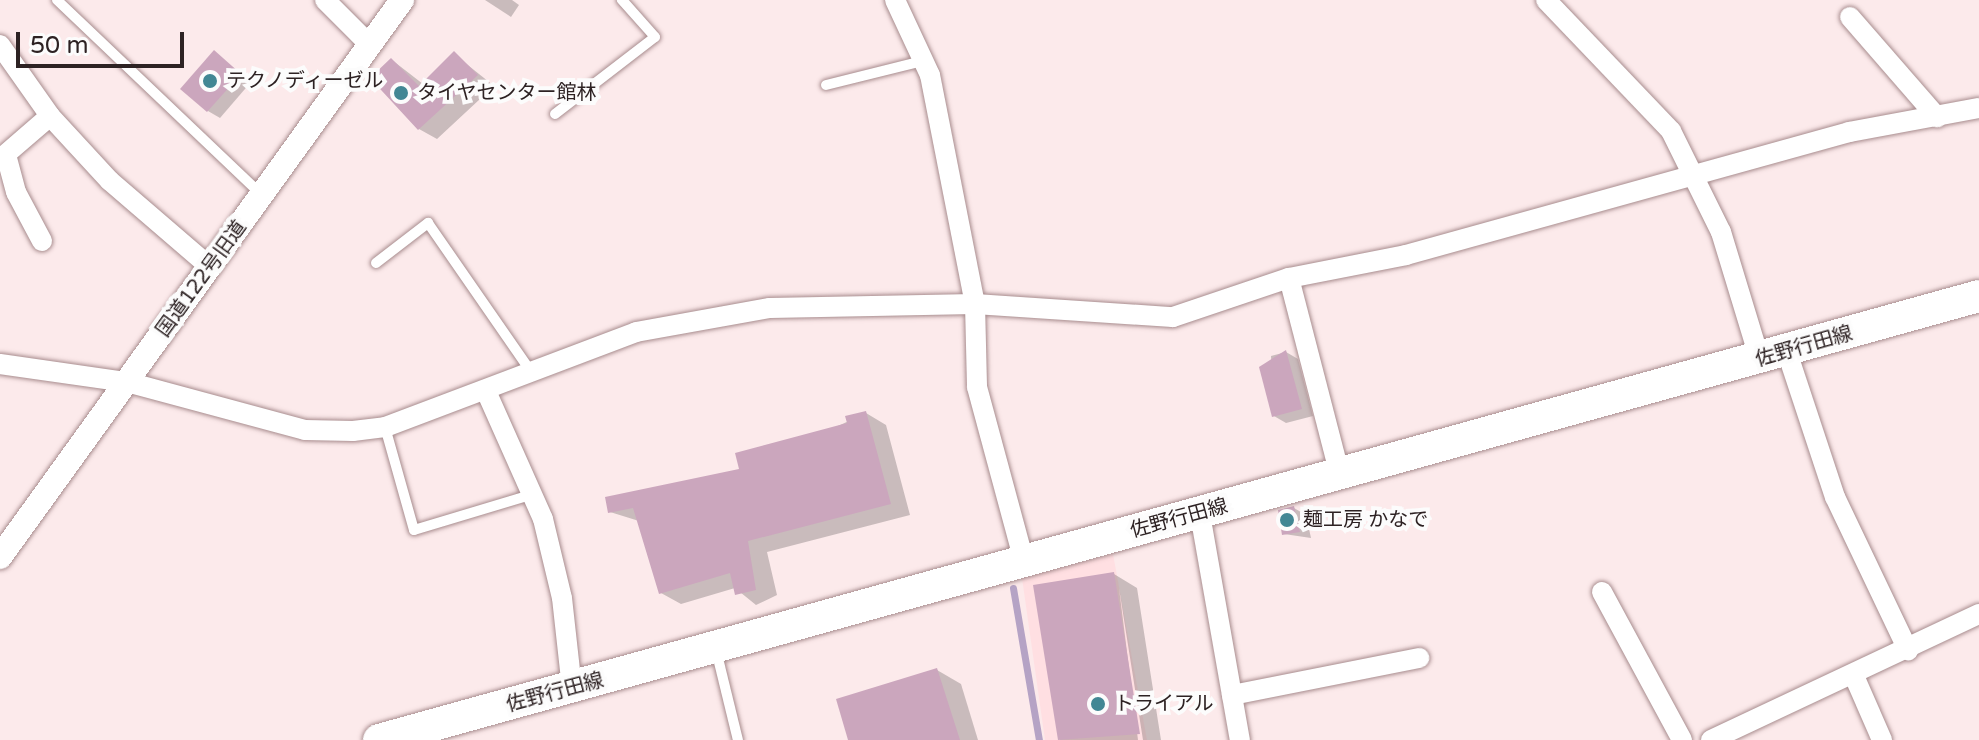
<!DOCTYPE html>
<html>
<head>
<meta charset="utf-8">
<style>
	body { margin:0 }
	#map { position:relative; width:1979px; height:740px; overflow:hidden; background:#fceaeb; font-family:"Varela Round","Noto Sans JP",sans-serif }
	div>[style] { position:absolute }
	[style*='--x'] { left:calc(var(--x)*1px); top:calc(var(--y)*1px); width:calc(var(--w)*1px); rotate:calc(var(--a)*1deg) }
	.built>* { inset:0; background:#ffdfe2 }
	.shadow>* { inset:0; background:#0003 }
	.stream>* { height:7px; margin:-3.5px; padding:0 3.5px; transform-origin:3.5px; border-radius:3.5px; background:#b5a3c5 }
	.building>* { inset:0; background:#cba6bd }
	.roads { filter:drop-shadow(0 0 2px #a88c8e) drop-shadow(0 0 2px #a88c8e) }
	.service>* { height:10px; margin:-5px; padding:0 5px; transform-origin:5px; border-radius:5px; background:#fff }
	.minor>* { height:20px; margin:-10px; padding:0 10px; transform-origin:10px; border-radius:10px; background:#fff }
	.tertiary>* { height:24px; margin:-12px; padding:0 12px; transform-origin:12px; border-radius:12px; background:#fff }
	.primary>* { height:32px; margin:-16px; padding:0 16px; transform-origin:16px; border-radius:16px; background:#fff }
	.dots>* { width:22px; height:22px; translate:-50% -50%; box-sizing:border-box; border:4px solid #fcfcfc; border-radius:50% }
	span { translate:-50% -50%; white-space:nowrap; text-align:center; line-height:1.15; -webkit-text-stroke:8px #fcfcfc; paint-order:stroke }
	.poi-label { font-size:20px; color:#2d2223 }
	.left { translate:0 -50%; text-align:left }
	.street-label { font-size:20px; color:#2d2223 }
	.scale { position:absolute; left:16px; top:32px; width:168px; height:36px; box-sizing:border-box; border:4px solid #2d2223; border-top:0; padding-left:10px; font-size:24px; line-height:28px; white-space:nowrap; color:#2d2223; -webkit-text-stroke:6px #fcfcfc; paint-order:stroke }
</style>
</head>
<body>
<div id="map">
	<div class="built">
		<div style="clip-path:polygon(1113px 554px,1147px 740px,1045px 740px,1022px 578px)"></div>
	</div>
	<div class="shadow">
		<div style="clip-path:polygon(485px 0,512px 0,519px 5px,511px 17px)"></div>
		<div style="clip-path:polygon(215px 53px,251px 82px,220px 118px,208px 111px)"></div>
		<div style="clip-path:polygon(454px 54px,494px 86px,437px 139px,419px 129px,392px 60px,423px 84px)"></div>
		<div style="clip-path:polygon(1286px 352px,1298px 359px,1313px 416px,1286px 423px,1274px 416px,1271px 356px)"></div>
		<div style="clip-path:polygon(866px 413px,886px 425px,910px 515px,767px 552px,777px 595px,756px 605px,735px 588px,681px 604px,661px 593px,639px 521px,610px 512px,741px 471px)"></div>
		<div style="clip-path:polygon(1294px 508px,1306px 515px,1311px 538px,1284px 534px)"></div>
		<div style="clip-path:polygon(1114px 574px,1137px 588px,1161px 740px,1143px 740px,1119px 588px,1138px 740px,1060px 740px,1036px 586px)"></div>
		<div style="clip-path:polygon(937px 670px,961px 684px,978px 740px,850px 740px)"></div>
	</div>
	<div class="stream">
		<div style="--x:1013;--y:588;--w:154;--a:80.3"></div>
	</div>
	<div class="building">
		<div style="clip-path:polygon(214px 50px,241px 74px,207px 112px,180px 89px)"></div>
		<div style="clip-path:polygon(454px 51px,478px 75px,418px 130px,370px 78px,391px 58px,419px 86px)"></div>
		<div style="clip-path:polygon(1286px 350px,1302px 409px,1272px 417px,1259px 367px)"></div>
		<div style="clip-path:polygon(866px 411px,891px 504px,748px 541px,756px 590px,735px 595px,730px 573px,659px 594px,633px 508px,608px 513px,605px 497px,739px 469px,735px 453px,847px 423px,845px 416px)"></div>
		<div style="clip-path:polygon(1294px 506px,1300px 532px,1282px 535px,1278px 510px)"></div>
		<div style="clip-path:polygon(1114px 572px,1140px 734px,1058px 740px,1033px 585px)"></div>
		<div style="clip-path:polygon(937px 668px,960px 740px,848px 740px,836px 699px)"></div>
	</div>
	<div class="roads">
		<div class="service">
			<div style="--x:57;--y:0;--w:282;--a:43.6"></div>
			<div style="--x:826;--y:85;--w:100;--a:-13.9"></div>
			<div style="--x:555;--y:114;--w:126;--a:-37.6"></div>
			<div style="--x:655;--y:37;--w:50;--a:-131.7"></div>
			<div style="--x:376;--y:263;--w:66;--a:-37.6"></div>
			<div style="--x:428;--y:223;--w:183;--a:55.3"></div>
			<div style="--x:385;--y:427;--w:107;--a:74.3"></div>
			<div style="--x:414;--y:530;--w:125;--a:-16.7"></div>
			<div style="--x:716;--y:650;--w:93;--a:76.3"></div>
		</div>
		<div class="minor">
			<div style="--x:325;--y:0;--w:64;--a:45"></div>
			<div style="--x:895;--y:0;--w:83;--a:65"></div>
			<div style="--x:930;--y:75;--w:233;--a:78.9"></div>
			<div style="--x:975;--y:304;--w:83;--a:88.6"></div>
			<div style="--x:977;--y:387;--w:180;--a:74.9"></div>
			<div style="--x:1546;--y:0;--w:181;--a:46.3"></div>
			<div style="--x:1671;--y:131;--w:113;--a:63.7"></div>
			<div style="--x:1721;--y:232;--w:134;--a:73.1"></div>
			<div style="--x:1850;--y:17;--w:133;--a:49"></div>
			<div style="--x:0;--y:45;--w:87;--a:54.8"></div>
			<div style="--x:50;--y:116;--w:88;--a:47.3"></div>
			<div style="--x:110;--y:181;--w:133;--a:40.7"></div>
			<div style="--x:42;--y:241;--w:55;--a:-118"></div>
			<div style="--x:16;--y:192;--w:39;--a:-105"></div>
			<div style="--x:6;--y:154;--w:58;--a:-40.8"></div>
			<div style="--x:1289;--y:278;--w:203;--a:75.5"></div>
			<div style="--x:1787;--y:352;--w:153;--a:71.7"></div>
			<div style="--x:1835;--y:497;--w:170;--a:64.5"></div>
			<div style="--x:0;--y:364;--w:128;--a:8.1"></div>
			<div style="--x:127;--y:382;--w:184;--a:15.1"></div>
			<div style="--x:305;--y:430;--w:48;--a:1.2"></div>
			<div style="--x:353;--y:431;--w:32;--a:-7"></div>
			<div style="--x:385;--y:427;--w:268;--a:-20.7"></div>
			<div style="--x:636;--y:332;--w:136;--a:-10.2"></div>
			<div style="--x:770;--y:308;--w:205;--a:-1.1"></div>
			<div style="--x:975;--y:304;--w:198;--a:3.8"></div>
			<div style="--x:1173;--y:317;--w:122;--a:-18.6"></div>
			<div style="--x:1289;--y:278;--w:119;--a:-11.1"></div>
			<div style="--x:1406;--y:255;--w:460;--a:-15.5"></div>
			<div style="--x:1849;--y:132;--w:132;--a:-10.5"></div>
			<div style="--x:486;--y:391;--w:140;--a:66"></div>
			<div style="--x:543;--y:519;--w:81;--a:76.5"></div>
			<div style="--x:562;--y:598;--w:91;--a:83.7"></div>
			<div style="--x:1200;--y:514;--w:230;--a:80"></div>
			<div style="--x:1602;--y:592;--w:168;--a:61.6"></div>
			<div style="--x:1855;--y:678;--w:68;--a:66.5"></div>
			<div style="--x:1232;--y:695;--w:191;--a:-11.2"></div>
			<div style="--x:1711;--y:740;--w:296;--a:-25.2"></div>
		</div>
		<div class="tertiary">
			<div style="--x:0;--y:557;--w:687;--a:-54.18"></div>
		</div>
		<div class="primary">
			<div style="--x:379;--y:740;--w:1660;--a:-15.51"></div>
		</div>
	</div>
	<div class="dots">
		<div style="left:210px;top:81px;background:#428794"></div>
		<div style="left:401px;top:93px;background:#428794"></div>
		<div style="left:1287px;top:520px;background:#428794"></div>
		<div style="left:1098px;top:704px;background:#428794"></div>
	</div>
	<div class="poi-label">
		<span class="left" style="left:226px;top:81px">テクノディーゼル</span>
		<span class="left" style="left:417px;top:93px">タイヤセンター館林</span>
		<span class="left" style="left:1303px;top:520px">麺工房 かなで</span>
		<span class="left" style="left:1114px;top:704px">トライアル</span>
	</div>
	<div class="street-label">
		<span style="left:202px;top:279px;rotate:-54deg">国道122号旧道</span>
		<span style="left:1804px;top:347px;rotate:-16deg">佐野行田線</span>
		<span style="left:1179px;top:519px;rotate:-15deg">佐野行田線</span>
		<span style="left:555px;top:693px;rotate:-15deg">佐野行田線</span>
	</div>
	<div class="scale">50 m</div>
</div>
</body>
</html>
